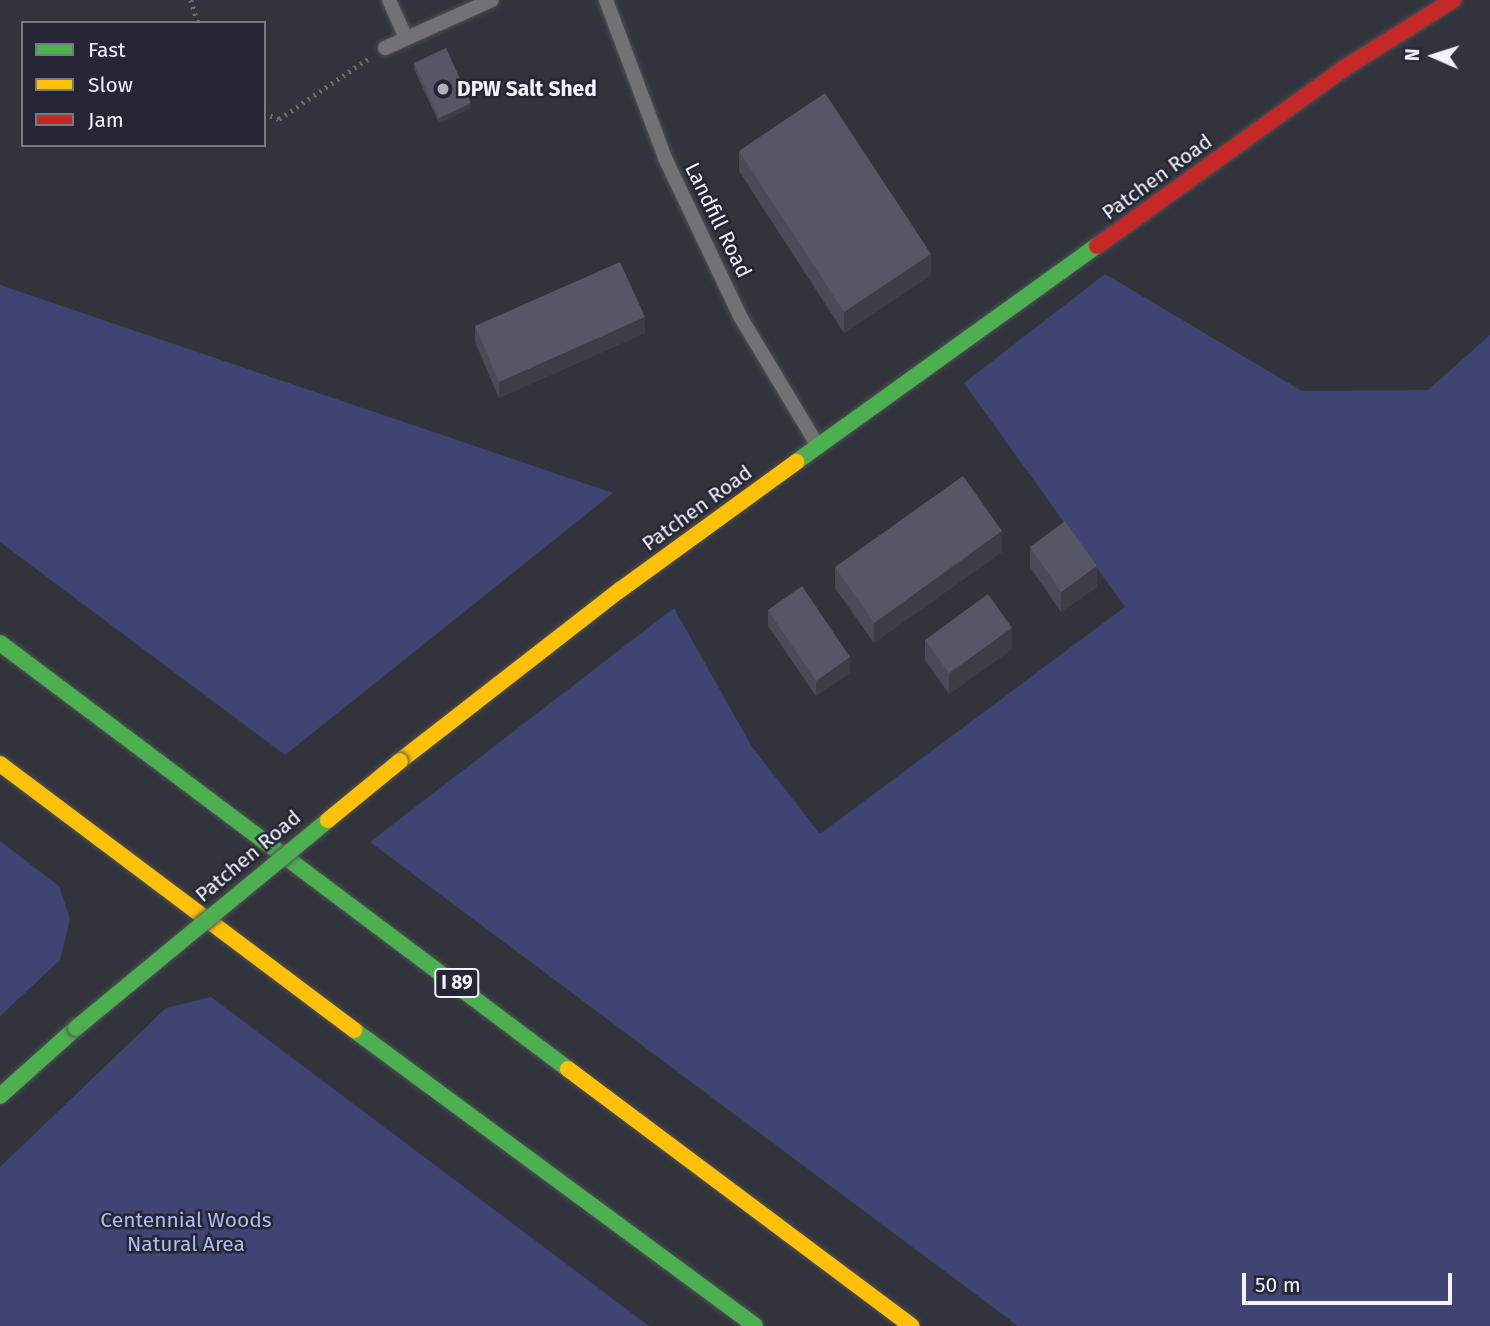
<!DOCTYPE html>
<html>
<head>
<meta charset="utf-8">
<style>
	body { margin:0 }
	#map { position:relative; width:1490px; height:1326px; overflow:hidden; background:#32343c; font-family:"Fira Sans",sans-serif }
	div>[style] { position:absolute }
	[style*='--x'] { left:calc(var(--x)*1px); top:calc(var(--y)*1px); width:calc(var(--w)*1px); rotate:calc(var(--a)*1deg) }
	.green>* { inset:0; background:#3f4472 }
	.path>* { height:4.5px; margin-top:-2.25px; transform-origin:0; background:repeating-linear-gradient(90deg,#6c6d72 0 2px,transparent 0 7px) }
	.roads { filter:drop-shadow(0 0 2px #4e5056) drop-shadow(0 0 2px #4e5056) }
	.lane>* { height:14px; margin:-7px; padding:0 7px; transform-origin:7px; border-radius:7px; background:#727276 }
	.fast>* { height:16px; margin:-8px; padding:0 8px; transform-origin:8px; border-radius:8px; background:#4caf50 }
	.slow>* { height:16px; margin:-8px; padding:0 8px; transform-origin:8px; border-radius:8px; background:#ffc107 }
	.jam>* { height:16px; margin:-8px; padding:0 8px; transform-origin:8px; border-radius:8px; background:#c62828 }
	.bridges { filter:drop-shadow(0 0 2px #4e5056) drop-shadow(0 0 2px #4e5056) }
	.fast-bridge>* { height:16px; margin:-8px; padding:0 8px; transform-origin:8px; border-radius:8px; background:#4caf50 }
	.slow-bridge>* { height:16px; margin:-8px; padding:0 8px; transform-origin:8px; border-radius:8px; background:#ffc107 }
	.wall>* { inset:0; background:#494b58 }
	.shaded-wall>* { inset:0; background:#3c3d47 }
	.building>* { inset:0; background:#555766 }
	.dots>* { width:19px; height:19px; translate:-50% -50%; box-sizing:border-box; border:4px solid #252735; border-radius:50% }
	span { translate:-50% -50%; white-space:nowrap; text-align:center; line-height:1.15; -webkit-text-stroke:5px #252735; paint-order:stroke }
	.shield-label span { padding:2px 5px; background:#252735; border:2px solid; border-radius:5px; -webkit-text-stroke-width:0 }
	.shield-label { font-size:19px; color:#f2f3fd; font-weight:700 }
	.poi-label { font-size:21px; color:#f2f3fd; font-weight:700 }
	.left { translate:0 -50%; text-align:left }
	.street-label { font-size:21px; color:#f2f3fd }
	.park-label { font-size:21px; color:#b2bbf1 }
	.legend { position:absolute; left:21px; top:21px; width:245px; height:126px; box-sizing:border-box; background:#252735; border:2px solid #777985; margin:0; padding:9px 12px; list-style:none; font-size:21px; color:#f2f3fd }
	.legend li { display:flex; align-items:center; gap:14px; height:35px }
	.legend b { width:35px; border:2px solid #777985 }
	.north { position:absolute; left:1399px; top:21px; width:70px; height:70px; -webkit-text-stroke:5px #252735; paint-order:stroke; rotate:273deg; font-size:19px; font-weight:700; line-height:28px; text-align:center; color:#f2f3fd }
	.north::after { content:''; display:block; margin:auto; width:24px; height:32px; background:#f2f3fd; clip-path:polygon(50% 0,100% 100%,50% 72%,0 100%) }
	.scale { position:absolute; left:1242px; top:1273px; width:210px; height:32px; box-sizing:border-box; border:4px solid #f2f3fd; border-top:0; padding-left:9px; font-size:21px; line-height:24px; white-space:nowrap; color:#f2f3fd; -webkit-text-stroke:5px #252735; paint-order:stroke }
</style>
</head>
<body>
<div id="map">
	<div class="green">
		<div style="clip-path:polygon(1105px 274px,1302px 391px,1428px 390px,1490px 335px,1490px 1326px,1018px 1326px,370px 842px,674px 608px,752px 747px,820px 834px,1125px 607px,964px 383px)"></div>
		<div style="clip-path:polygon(0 285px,613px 493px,285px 755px,0 542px)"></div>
		<div style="clip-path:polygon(0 841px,59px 886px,70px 919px,60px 960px,0 1016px)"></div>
		<div style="clip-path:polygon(211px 997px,649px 1326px,0 1326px,0 1167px,166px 1008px)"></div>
	</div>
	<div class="path">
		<div style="--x:191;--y:0;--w:24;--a:73"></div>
		<div style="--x:264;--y:113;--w:16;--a:22"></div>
		<div style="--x:279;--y:119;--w:109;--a:-34.1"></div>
	</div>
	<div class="roads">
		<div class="lane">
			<div style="--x:389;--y:0;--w:42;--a:65.9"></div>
			<div style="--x:606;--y:0;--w:169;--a:69.5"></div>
			<div style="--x:665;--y:158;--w:177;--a:64.6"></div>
			<div style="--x:741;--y:318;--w:146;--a:59"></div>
			<div style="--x:385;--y:48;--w:117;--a:-24.2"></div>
		</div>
		<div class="fast">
			<div style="--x:796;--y:462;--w:370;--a:-35.7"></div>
			<div style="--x:0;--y:643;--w:710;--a:36.87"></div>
			<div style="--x:354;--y:1030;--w:498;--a:36.4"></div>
			<div style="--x:0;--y:1096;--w:102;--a:-41.8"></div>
		</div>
		<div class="slow">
			<div style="--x:400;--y:761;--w:279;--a:-37.9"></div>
			<div style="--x:620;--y:590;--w:218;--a:-36"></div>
			<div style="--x:0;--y:764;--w:443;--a:36.9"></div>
			<div style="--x:568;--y:1069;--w:429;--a:36.8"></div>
		</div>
		<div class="jam">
			<div style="--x:1097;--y:246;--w:303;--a:-35.7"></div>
			<div style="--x:1343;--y:69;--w:130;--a:-32.1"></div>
		</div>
	</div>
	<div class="bridges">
		<div class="fast-bridge">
			<div style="--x:76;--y:1028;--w:327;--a:-39.5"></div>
		</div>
		<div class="slow-bridge">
			<div style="--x:328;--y:820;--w:93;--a:-39.3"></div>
		</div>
	</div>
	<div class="wall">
		<div style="clip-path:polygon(414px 63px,471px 108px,439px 123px,414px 69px)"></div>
		<div style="clip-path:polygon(739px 151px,931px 275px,844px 333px,739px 171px)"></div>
		<div style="clip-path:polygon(475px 326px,645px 333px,499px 398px,475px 342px)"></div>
		<div style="clip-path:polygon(1030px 547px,1097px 587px,1061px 612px,1030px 567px)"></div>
		<div style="clip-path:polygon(1002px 552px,874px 643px,835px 588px,835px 567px)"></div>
		<div style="clip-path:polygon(768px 610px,850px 673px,816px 696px,768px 626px)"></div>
		<div style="clip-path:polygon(925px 640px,1012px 649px,949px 694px,925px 660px)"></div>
	</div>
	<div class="shaded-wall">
		<div style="clip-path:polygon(471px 103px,471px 108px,439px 123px,439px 118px)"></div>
		<div style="clip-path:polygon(931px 254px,931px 275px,844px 333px,844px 312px)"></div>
		<div style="clip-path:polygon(645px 317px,645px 333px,499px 398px,499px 382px)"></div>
		<div style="clip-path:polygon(1002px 531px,1002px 552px,874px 643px,874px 623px)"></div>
		<div style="clip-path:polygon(1097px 566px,1097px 587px,1061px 612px,1061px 592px)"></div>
		<div style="clip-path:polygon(1012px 628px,1012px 649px,949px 694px,949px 673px)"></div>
		<div style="clip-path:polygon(850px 657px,850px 673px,816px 696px,816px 681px)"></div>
	</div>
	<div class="building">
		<div style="clip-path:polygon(446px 48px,471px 103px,439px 118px,414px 63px)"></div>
		<div style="clip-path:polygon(825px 93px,931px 254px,844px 312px,739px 151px)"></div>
		<div style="clip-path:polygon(620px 262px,645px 317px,499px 382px,475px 326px)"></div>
		<div style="clip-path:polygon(963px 476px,1002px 531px,874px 623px,835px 567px)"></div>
		<div style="clip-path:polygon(1065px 521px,1097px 566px,1061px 592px,1030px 547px)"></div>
		<div style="clip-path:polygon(802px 586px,850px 657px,816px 681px,768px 610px)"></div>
		<div style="clip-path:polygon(988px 594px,1012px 628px,949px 673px,925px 640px)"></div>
	</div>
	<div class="dots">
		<div style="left:443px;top:89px;background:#afb0b9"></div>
	</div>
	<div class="shield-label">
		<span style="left:457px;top:983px">I 89</span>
	</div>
	<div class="poi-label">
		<span class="left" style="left:457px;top:89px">DPW Salt Shed</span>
	</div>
	<div class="street-label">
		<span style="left:1157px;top:177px;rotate:-36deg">Patchen Road</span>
		<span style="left:718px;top:220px;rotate:64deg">Landfill Road</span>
		<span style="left:697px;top:508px;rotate:-36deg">Patchen Road</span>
		<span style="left:248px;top:856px;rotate:-40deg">Patchen Road</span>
	</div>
	<div class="park-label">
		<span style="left:186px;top:1232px">Centennial Woods<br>Natural Area</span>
	</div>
	<ul class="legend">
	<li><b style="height:9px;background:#4caf50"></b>Fast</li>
	<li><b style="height:9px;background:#ffc107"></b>Slow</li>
	<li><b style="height:9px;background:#c62828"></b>Jam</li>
	</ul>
	<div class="north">N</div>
	<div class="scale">50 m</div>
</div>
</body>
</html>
